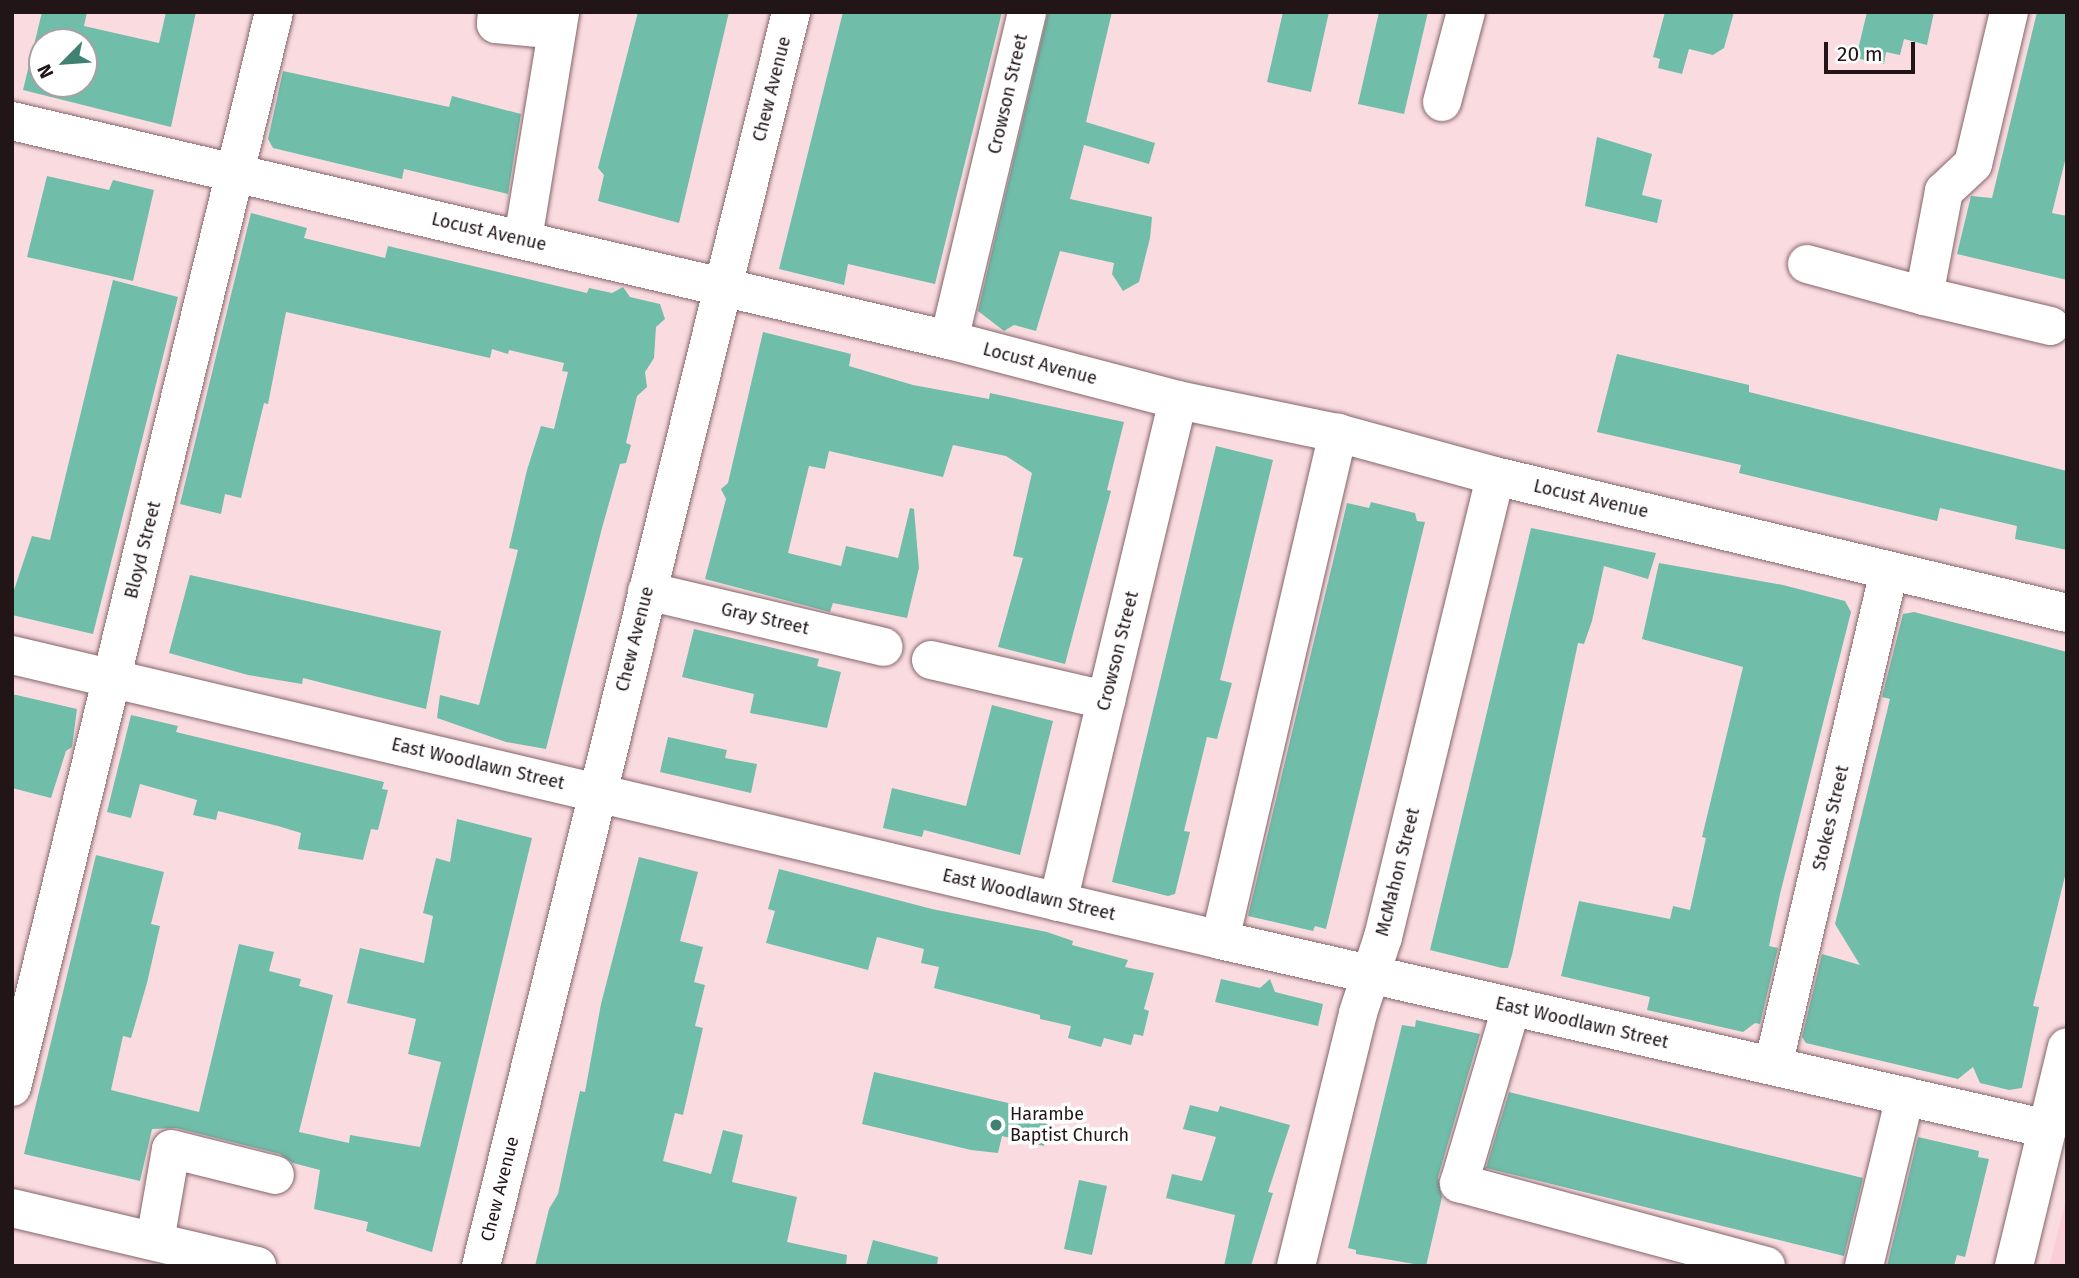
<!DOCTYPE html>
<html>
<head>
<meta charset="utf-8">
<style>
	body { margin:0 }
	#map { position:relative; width:2079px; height:1278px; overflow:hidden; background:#fadce0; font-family:"Fira Sans",sans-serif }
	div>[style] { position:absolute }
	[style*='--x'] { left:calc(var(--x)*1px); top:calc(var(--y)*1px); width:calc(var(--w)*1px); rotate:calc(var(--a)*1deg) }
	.built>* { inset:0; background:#fbcdd4 }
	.building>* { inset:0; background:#70bdaa }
	.roads { filter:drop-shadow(0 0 2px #85656a) drop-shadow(0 0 2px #85656a) }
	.minor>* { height:38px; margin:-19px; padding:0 19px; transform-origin:19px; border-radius:19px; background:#fff }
	.dots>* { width:19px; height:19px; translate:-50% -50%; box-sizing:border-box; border:4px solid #fff; border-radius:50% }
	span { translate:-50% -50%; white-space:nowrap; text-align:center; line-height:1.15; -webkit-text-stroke:7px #fff; paint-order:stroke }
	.street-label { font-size:18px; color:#221517 }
	.poi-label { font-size:18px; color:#221517 }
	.left { translate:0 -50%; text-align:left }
	.frame { position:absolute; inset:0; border:14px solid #221517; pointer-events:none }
	.north { position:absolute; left:28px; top:28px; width:70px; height:70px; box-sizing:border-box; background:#fff; border:2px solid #a7a1a2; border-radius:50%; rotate:245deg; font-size:19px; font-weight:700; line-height:28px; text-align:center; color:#221517 }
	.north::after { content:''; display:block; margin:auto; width:24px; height:32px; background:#3f8172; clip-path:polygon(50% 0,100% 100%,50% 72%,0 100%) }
	.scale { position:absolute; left:1824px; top:42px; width:91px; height:32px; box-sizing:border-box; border:4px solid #221517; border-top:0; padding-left:9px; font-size:21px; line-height:24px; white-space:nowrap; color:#221517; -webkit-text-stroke:5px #fff; paint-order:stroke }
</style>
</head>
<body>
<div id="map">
	<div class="built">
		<div style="clip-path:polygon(2067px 1196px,2067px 1266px,2049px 1266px)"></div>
	</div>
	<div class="building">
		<div style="clip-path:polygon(evenodd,42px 12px,87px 12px,84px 26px,159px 43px,166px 12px,196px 12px,171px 127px,23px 90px,42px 12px,42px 42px,84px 42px,84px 84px,42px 84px,42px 42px)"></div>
		<div style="clip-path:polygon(638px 12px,729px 12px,679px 223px,598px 201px,604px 175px,598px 168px)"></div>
		<div style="clip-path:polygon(843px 12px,1002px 12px,935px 284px,848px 264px,844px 285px,779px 269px)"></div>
		<div style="clip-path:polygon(1048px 12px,1112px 12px,1086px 122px,1155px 143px,1149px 164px,1084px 145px,1070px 199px,1152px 217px,1150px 238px,1139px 282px,1123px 291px,1112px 274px,1114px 263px,1060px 251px,1036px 331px,1014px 325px,1004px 331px,978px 311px)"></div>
		<div style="clip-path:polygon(1283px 12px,1329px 12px,1311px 92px,1267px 82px)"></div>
		<div style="clip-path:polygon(1379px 12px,1428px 12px,1404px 114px,1358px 104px)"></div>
		<div style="clip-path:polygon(1665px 12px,1734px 12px,1724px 48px,1713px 55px,1689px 49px,1682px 74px,1658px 68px,1660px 59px,1653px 57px)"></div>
		<div style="clip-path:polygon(1867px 12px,1934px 12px,1927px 45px,1904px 39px,1900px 55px,1886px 52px,1884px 64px,1856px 58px)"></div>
		<div style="clip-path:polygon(2037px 12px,2067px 12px,2067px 153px,2052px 213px,2067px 216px,2067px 280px,1957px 254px,1971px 196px,1992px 198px)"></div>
		<div style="clip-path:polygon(283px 71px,449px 107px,452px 96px,521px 114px,508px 194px,404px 169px,402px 179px,273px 148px,268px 139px)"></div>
		<div style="clip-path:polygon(1597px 137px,1652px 154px,1642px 195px,1662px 200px,1657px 223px,1585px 206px)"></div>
		<div style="clip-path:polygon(47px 176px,109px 190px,113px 180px,154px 190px,133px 281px,27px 257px)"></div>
		<div style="clip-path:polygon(251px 213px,307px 228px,304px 238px,385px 258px,388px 246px,587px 293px,589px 288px,612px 293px,623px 287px,630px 297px,660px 304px,665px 319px,656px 327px,654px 358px,645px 372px,647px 387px,637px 396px,626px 443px,631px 445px,626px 463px,620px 464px,602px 528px,546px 749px,506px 742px,437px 718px,440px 695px,479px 705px,518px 550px,509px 548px,527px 470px,541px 426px,554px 429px,568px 372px,562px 371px,564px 363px,509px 350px,508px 354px,492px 349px,490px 358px,286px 312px,268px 404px,264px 403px,241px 498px,225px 494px,221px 514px,180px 504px)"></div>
		<div style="clip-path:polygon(113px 280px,178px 297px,93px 634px,12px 615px,12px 596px,32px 536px,50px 540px)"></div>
		<div style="clip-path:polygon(763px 332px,851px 354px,849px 366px,913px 385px,989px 399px,990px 393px,1124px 422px,1107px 490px,1111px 491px,1065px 664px,998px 647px,1023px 558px,1013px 556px,1032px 473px,1006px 456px,953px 445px,943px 477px,829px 451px,825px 469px,809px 466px,788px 553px,841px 566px,846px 546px,898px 558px,910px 508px,914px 509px,919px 568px,907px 618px,833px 603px,830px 612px,705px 579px,726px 499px,721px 489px,728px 483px)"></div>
		<div style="clip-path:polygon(1617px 354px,1749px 385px,1749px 392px,2067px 471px,2067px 550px,2015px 539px,2017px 526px,1940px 508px,1937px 521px,1739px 473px,1741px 465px,1597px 432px)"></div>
		<div style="clip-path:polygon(1216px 446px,1273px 460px,1220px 680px,1232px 683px,1217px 739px,1207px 737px,1184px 831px,1190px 832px,1175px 894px,1168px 896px,1112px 882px)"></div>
		<div style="clip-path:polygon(1371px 502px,1415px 513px,1417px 521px,1425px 522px,1326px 929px,1315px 926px,1313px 931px,1248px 916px,1347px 503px,1369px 508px)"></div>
		<div style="clip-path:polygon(1531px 528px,1656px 553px,1648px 579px,1604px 566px,1592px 621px,1584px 644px,1578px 643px,1512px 955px,1508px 968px,1502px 968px,1430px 950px)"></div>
		<div style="clip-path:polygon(1659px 563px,1783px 585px,1845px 601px,1851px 612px,1780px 894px,1769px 946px,1778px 948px,1760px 1024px,1755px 1023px,1743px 1032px,1647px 1010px,1650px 997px,1561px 976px,1579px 901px,1670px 919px,1673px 906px,1690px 910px,1706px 838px,1702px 837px,1743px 667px,1642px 639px)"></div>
		<div style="clip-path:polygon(190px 575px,441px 631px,426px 709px,303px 678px,302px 684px,248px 675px,169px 653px)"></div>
		<div style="clip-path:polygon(1914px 612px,2067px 652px,2067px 868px,2033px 1006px,2039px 1007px,2022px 1088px,2009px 1090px,1980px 1083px,1973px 1067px,1958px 1079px,1806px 1043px,1802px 1037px,1822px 954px,1860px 965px,1835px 924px,1890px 699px,1882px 697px,1903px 614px)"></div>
		<div style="clip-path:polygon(694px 629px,819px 659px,817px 666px,841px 672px,827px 728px,750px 713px,754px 694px,682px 677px)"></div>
		<div style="clip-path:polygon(12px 694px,77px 709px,72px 747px,66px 751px,51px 798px,12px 788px)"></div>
		<div style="clip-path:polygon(992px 705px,1053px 721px,1020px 855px,924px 830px,922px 837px,883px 828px,892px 788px,966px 806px)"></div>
		<div style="clip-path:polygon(131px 715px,178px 726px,176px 732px,384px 782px,382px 789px,388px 790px,378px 830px,371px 829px,363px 860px,298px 849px,301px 833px,278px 826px,218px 811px,216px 820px,193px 815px,197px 800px,140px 784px,131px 818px,107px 812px)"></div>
		<div style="clip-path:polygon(668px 737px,727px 750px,725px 758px,757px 764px,751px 793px,660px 772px)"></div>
		<div style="clip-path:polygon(457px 819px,532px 838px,432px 1252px,366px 1231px,368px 1222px,314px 1209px,320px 1170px,293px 1163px,280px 1154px,176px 1128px,152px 1129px,140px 1181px,24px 1154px,96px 855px,164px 872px,151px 924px,160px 926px,147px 983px,131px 1038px,123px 1036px,111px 1090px,199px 1112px,239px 944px,274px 952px,269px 971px,301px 979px,299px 986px,333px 995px,299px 1132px,349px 1143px,350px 1135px,420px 1147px,441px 1062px,408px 1054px,416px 1019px,347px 1003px,360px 948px,424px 963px,433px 916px,423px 913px,436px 858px,450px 862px)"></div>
		<div style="clip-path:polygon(639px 857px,698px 872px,680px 941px,703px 947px,694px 982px,705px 985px,695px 1026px,703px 1028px,683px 1115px,675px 1113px,663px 1161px,711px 1174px,723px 1130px,743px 1135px,732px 1182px,797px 1197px,787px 1242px,847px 1255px,846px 1266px,535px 1266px,549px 1209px,558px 1194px,580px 1091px,585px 1092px,601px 1004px)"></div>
		<div style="clip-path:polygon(779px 869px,932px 909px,1047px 932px,1073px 941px,1072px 945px,1128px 960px,1125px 967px,1154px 973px,1144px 1009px,1149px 1011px,1143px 1036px,1134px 1034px,1131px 1045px,1104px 1038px,1101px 1047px,1068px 1038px,1071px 1026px,1040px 1019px,1040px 1015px,934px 988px,939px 967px,921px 963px,924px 949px,877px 937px,868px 970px,766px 943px,775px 911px,768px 909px)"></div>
		<div style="clip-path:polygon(1221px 979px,1260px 988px,1270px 979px,1275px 992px,1323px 1004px,1318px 1026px,1215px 1002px)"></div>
		<div style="clip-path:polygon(1416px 1020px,1480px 1034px,1438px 1177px,1442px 1197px,1426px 1266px,1356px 1254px,1356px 1250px,1348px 1248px,1402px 1025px,1415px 1027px)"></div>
		<div style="clip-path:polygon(874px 1072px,1052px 1113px,1044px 1146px,1002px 1136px,998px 1153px,971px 1150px,862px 1124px)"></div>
		<div style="clip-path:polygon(1509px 1092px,1863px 1178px,1844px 1256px,1486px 1168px)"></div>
		<div style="clip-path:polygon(1190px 1105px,1218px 1112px,1220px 1106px,1290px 1125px,1268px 1192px,1273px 1193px,1251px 1266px,1224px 1266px,1235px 1215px,1166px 1198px,1172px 1174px,1202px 1181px,1216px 1137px,1183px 1129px)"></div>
		<div style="clip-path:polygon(1918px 1137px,1979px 1151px,1978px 1157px,1989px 1159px,1965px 1257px,1957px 1255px,1954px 1266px,1887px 1266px)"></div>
		<div style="clip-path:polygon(1079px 1180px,1107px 1186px,1092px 1255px,1064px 1249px)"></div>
		<div style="clip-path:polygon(873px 1240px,938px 1257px,937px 1266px,866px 1266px)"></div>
	</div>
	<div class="roads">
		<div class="minor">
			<div style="--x:497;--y:12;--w:12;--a:95"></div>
			<div style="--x:496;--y:24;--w:61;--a:5.6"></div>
			<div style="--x:2009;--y:12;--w:156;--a:103.3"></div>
			<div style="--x:1973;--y:164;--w:40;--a:137"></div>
			<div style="--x:1944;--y:191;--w:107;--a:100.8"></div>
			<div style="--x:1924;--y:296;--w:130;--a:13.3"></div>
			<div style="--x:1442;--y:102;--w:93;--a:-75.1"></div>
			<div style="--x:12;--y:121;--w:962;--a:13.16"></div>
			<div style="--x:949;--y:340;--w:237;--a:14.7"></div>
			<div style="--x:1178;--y:400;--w:163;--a:11.7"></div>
			<div style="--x:1338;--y:433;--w:163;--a:15.3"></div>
			<div style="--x:1495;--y:476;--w:588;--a:13.47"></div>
			<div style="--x:523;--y:239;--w:230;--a:-80.7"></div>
			<div style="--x:1807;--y:264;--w:121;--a:15.3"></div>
			<div style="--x:949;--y:340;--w:337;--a:-76.6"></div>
			<div style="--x:647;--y:591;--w:243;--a:13.3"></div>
			<div style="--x:12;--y:655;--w:1241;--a:13.27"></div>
			<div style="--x:1220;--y:940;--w:849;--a:12.86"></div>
			<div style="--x:931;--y:660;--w:180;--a:12.9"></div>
			<div style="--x:1058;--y:902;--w:516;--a:-76.56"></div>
			<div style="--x:1220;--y:940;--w:521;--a:-76.9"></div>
			<div style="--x:1511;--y:1008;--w:183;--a:106.5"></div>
			<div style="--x:1459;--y:1183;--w:318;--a:15.1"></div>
			<div style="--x:1773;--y:1066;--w:508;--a:-76.81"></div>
			<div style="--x:12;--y:1087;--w:1106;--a:-76.3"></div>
			<div style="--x:12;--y:1208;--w:252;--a:13.3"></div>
			<div style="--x:155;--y:1241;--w:93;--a:-80.1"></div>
			<div style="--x:171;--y:1149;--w:107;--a:14"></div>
			<div style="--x:481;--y:1266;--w:1292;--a:-76.11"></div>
			<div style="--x:1296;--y:1266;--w:260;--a:-76.2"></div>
			<div style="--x:1358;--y:1013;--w:80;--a:-71.8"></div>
			<div style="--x:1383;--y:937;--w:474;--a:-76.3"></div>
			<div style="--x:1864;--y:1266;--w:175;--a:-76.4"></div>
			<div style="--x:2014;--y:1266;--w:225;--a:-76.4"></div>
		</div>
	</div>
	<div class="dots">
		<div style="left:996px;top:1125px;background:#3f8172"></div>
	</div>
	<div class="street-label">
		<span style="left:772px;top:89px;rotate:-76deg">Chew Avenue</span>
		<span style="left:1008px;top:94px;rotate:-77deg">Crowson Street</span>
		<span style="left:489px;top:232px;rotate:13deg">Locust Avenue</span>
		<span style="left:1040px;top:364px;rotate:15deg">Locust Avenue</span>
		<span style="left:1591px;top:499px;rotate:13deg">Locust Avenue</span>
		<span style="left:143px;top:550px;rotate:-76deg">Bloyd Street</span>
		<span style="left:765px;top:619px;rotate:13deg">Gray Street</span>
		<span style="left:635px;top:639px;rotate:-76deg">Chew Avenue</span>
		<span style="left:1118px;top:651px;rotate:-76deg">Crowson Street</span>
		<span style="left:478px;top:764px;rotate:13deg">East Woodlawn Street</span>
		<span style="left:1831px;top:818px;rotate:-77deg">Stokes Street</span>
		<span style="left:1398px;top:872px;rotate:-76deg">McMahon Street</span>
		<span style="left:1029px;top:895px;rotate:13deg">East Woodlawn Street</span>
		<span style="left:1582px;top:1023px;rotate:13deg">East Woodlawn Street</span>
		<span style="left:500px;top:1189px;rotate:-76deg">Chew Avenue</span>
	</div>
	<div class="poi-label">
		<span class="left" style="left:1010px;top:1125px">Harambe<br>Baptist Church</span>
	</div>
	<div class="frame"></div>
	<div class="north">N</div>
	<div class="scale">20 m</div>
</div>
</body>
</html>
